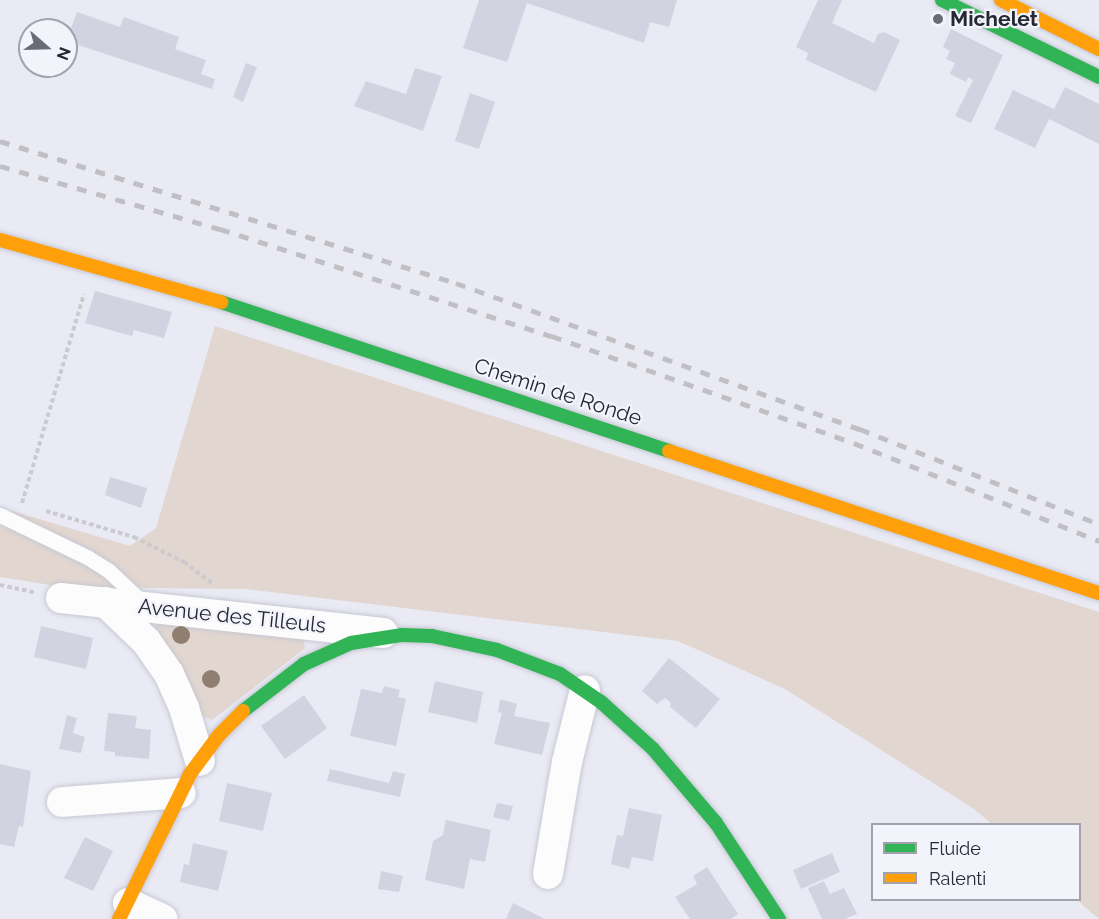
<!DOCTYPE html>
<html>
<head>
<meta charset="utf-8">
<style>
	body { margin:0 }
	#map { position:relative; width:1099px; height:919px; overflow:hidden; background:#e9eaf4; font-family:Raleway,sans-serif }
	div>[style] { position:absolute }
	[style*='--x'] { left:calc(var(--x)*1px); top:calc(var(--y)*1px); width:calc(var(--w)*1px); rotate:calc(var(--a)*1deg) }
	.green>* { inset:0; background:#e2d6d0 }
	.building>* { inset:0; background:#d2d3e0 }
	.path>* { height:4px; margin-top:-2px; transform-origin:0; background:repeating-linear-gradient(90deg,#cacacf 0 4.5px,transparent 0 7.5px) }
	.roads { filter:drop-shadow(0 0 2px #c7c8d3) drop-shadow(0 0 2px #c7c8d3) }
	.lane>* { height:15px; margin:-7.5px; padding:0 7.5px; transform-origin:7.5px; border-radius:7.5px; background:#fcfcfd }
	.street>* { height:30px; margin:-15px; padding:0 15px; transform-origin:15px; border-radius:15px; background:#fcfcfd }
	.fast>* { height:14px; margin:-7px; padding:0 7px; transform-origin:7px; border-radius:7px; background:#30b455 }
	.slow>* { height:14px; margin:-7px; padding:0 7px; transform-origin:7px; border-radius:7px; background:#ff9f0a }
	.rail>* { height:4.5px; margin-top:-2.25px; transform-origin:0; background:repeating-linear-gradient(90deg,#c0c0c4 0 10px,transparent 0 20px) }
	.trees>* { width:18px; height:18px; margin:-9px; border-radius:50%; background:#907e71 }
	.dots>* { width:16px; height:16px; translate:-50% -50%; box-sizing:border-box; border:3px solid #f3f4fb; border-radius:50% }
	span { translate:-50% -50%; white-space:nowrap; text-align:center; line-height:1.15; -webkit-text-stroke:4.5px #f3f4fb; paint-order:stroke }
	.poi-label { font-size:21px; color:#272734; font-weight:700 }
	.left { translate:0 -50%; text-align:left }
	.street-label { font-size:21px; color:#272734 }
	.legend { position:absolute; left:871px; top:823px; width:210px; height:78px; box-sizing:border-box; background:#f3f4fb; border:2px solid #a1a2ab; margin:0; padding:8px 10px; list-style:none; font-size:18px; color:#272734 }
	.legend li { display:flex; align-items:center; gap:12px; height:30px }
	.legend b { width:30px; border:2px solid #a1a2ab }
	.north { position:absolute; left:18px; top:18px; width:60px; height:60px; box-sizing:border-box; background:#f3f4fb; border:2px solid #a1a2ab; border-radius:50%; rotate:110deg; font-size:16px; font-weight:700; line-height:24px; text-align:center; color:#272734 }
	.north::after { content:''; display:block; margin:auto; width:21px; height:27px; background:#6b6b77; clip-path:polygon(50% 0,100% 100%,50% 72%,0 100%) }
</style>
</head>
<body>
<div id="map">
	<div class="green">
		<div style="clip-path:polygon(215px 326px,1099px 612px,1099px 919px,1077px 900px,1080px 824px,992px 824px,974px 809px,785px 689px,678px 641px,246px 589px,63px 587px,0 577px,0 526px,6px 529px,12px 511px,130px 546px,156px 528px)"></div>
		<div style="clip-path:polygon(158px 623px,303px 637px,305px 648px,212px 720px,201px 715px,190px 683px,154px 630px)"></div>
	</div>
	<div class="building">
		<div style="clip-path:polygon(479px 0,677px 0,669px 27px,650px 22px,644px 43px,527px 3px,507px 62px,463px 48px)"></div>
		<div style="clip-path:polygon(818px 0,842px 0,832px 23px,874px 43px,878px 34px,884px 32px,900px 40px,876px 92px,806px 60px,808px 53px,796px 47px)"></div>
		<div style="clip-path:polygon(77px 12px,120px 27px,124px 17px,179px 37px,175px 49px,206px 60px,201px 74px,215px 79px,212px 89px,66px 41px)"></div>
		<div style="clip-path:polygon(951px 29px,1003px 55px,971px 123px,955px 116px,973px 80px,968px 77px,966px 82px,950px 74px,955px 63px,946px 59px,950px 51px,943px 47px)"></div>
		<div style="clip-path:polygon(246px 63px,257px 67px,243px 102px,233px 97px)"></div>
		<div style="clip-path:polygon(415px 68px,442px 76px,423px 131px,354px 106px,366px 81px,406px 94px)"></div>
		<div style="clip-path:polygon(1065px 87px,1099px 104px,1099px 144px,1049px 119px,1035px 148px,994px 129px,1013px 90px,1054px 109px)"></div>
		<div style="clip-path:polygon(470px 93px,495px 102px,479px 149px,455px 141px)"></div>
		<div style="clip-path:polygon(95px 291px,172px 312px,164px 338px,134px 330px,132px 336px,85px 323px)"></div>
		<div style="clip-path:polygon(110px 477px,147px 488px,141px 508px,105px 495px)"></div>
		<div style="clip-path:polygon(41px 626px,93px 638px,86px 669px,34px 657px)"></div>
		<div style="clip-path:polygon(669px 658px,720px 699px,696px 728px,670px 707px,671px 703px,665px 698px,657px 704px,642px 691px)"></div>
		<div style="clip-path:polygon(435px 681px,483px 692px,477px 723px,428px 712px)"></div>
		<div style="clip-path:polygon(384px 686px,400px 690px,398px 697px,406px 699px,396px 746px,350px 736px,361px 689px,382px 693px)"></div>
		<div style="clip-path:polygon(304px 695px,327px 728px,285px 759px,261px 726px)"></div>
		<div style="clip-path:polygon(500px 699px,517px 704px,514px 716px,550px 723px,542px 755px,494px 744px,502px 713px,498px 712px)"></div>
		<div style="clip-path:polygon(108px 713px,137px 716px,135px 728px,151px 730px,149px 759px,115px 756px,115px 752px,104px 751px)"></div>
		<div style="clip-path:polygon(67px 715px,77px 718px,73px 733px,85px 737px,81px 753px,59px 749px)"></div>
		<div style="clip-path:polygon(0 764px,31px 771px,23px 827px,19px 826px,14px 847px,0 844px)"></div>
		<div style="clip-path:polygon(330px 769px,389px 783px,393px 771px,405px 774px,400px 797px,327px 781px)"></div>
		<div style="clip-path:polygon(227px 783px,272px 793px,263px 831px,219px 821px)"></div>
		<div style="clip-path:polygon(497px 803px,513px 806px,509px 821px,493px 817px)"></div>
		<div style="clip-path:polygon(629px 808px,662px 815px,653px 861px,632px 857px,629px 869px,611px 864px,617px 835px,623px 836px)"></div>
		<div style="clip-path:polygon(446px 820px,491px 830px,485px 862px,470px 859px,464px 889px,425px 880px,433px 841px,443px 835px)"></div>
		<div style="clip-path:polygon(85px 837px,113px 851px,93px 891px,64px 878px)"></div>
		<div style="clip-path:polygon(193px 843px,228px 851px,218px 891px,180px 882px,184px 864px,189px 865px)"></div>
		<div style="clip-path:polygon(832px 853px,840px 872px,801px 889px,793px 870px)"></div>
		<div style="clip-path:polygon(707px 867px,738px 914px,731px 919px,690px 919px,675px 897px,697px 884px,693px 876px)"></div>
		<div style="clip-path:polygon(381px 871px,403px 876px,399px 892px,378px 889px)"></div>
		<div style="clip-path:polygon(824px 881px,830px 894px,844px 888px,857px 914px,845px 919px,822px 919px,808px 888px)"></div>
		<div style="clip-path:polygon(513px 903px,545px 919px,506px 919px)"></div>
	</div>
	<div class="path">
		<div style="--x:22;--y:503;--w:218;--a:-73.5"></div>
		<div style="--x:46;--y:511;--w:92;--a:16.5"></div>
		<div style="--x:134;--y:537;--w:56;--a:26.6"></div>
		<div style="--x:184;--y:562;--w:36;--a:37"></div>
		<div style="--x:0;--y:585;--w:35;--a:12"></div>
	</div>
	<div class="roads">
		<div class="lane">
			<div style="--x:0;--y:515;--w:97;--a:25.8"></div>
			<div style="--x:87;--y:557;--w:26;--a:32"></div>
			<div style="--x:109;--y:571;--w:48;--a:43.3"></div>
		</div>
		<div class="street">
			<div style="--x:61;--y:598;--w:324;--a:6.2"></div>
			<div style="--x:105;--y:602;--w:57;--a:43.6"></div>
			<div style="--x:146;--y:641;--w:40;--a:55.1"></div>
			<div style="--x:169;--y:674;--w:37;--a:66"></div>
			<div style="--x:184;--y:708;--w:55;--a:73.2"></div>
			<div style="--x:62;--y:802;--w:119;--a:-4.3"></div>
			<div style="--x:548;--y:874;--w:114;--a:-80.4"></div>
			<div style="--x:567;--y:762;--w:74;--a:-76"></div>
			<div style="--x:128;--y:903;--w:38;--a:25"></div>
		</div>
		<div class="fast">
			<div style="--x:942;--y:0;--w:175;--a:26.1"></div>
			<div style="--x:221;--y:302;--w:472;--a:18.4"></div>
			<div style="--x:243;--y:711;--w:77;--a:-37.6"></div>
			<div style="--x:304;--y:664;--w:51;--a:-24.1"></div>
			<div style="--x:351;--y:643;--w:52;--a:-8.9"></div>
			<div style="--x:402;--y:635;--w:30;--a:2"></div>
			<div style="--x:432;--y:636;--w:66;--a:12.2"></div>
			<div style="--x:497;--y:650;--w:67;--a:20.9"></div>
			<div style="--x:560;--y:674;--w:50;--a:34.3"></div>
			<div style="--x:601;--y:702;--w:70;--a:42.1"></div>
			<div style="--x:653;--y:749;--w:97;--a:49.6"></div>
			<div style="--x:716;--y:823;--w:115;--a:56.7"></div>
		</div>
		<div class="slow">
			<div style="--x:1001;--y:0;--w:110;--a:26.6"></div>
			<div style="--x:0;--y:240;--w:230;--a:15.7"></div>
			<div style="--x:669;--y:451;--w:453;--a:18.3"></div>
			<div style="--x:119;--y:919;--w:161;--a:-63.9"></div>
			<div style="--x:190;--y:774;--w:49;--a:-53.4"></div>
			<div style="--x:219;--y:735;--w:34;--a:-45"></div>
		</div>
	</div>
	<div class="rail">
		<div style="--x:0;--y:141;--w:478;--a:17.3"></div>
		<div style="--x:456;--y:283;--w:430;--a:19.9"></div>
		<div style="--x:860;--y:429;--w:257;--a:21.7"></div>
		<div style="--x:0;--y:166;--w:229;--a:16"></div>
		<div style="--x:220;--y:229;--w:349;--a:17.9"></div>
		<div style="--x:552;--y:336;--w:320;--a:19.5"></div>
		<div style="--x:854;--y:443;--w:264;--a:21.8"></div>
	</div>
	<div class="trees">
		<div style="left:181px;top:635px"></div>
		<div style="left:211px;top:679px"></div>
	</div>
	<div class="dots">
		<div style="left:938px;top:19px;background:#6b6b77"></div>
	</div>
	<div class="poi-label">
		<span class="left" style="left:950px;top:19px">Michelet</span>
	</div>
	<div class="street-label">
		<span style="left:558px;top:392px;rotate:18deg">Chemin de Ronde</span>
		<span style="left:232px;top:616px;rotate:6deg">Avenue des Tilleuls</span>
	</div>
	<ul class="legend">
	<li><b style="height:8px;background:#30b455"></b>Fluide</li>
	<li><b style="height:8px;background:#ff9f0a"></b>Ralenti</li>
	</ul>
	<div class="north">N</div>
</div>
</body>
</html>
